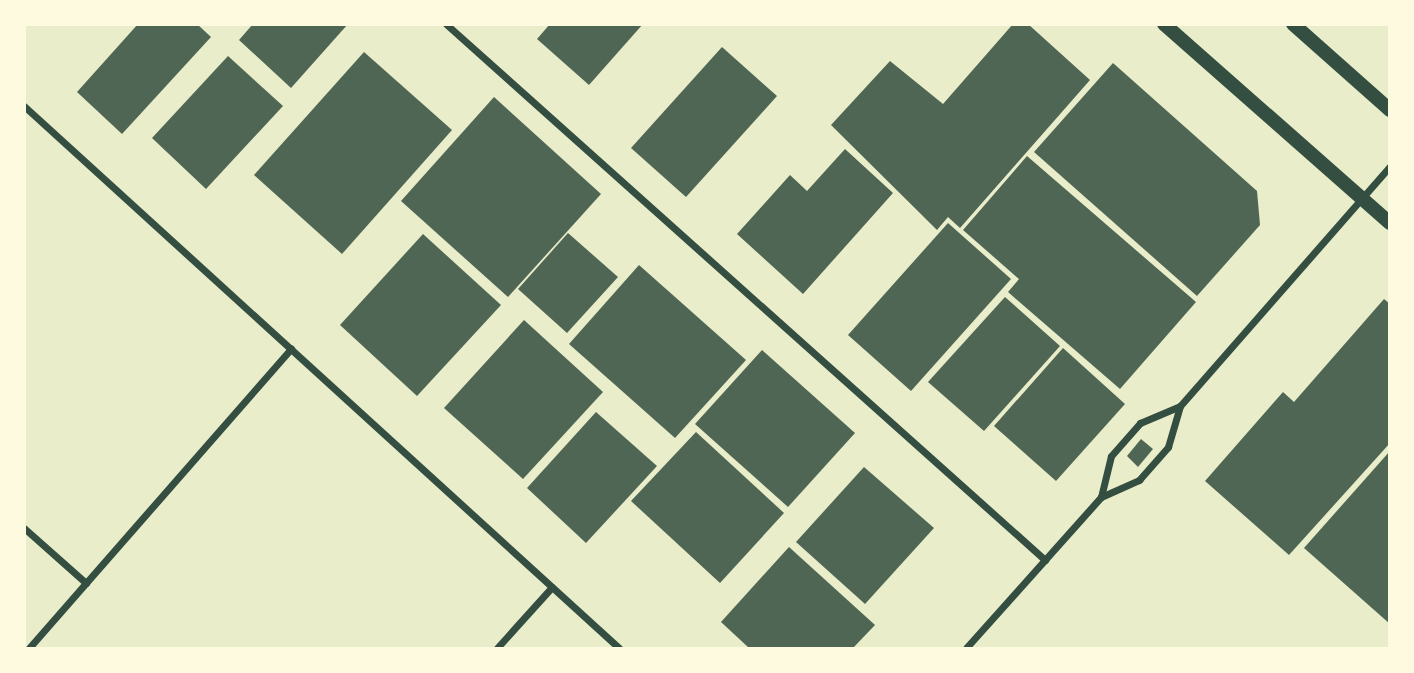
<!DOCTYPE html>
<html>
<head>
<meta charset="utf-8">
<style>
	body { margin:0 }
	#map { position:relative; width:1414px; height:673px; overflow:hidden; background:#e9edc9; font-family:"Work Sans",sans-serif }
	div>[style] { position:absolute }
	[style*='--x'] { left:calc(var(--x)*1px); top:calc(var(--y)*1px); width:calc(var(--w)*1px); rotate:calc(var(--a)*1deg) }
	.building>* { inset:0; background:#4f6655 }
	.minor>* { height:7px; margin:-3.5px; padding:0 3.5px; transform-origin:3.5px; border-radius:3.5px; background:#344e41 }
	.secondary>* { height:14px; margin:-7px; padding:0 7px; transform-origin:7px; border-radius:7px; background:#344e41 }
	span { translate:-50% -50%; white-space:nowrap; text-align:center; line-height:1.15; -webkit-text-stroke:6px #fefae0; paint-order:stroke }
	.frame { position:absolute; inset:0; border:26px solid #fefae0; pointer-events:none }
</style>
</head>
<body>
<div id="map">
	<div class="building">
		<div style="clip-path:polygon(138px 24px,197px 24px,211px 37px,122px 134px,77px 92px)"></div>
		<div style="clip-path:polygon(253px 24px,348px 24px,291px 88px,239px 40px)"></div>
		<div style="clip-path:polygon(550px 24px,643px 24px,589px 85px,537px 39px)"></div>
		<div style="clip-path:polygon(1013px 24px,1028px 24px,1090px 80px,960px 228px,948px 217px,937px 230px,831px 125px,890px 61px,943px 104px)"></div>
		<div style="clip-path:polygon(722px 47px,777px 96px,686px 197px,631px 148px)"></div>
		<div style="clip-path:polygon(364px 52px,452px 130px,342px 254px,254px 175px)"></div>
		<div style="clip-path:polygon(228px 56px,283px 106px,206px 189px,152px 138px)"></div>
		<div style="clip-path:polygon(1113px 63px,1257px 191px,1260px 225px,1197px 296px,1034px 152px)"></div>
		<div style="clip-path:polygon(494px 97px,601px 194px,508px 297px,401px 201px)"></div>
		<div style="clip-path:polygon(845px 149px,893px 193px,803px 294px,737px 234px,790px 175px,807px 191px)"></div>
		<div style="clip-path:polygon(1027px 156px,1196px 302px,1120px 389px,1008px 292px,1019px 279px,963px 230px)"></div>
		<div style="clip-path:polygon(948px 223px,1011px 279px,911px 391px,848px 335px)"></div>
		<div style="clip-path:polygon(568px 233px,618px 277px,567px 333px,518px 289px)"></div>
		<div style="clip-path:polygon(423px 234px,501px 305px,417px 396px,340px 325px)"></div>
		<div style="clip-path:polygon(639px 265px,746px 360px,675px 438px,569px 344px)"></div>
		<div style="clip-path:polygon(1005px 297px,1060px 346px,984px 431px,928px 382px)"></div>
		<div style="clip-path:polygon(1384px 299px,1390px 304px,1390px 443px,1289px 555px,1205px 481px,1283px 392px,1294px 402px)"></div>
		<div style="clip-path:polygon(524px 320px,603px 392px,523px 479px,444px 408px)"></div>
		<div style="clip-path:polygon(1063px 348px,1125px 404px,1056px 481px,994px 426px)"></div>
		<div style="clip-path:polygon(762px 350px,855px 433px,788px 507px,695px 424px)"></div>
		<div style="clip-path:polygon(596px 412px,657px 466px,586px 543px,527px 488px)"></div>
		<div style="clip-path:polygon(696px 432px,784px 513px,720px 583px,631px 501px)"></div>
		<div style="clip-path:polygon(1141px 439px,1153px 449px,1138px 467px,1127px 456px)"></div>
		<div style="clip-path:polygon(1390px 451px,1390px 624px,1304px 548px)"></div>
		<div style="clip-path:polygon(864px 467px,934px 528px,865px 604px,796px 542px)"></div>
		<div style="clip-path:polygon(789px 547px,875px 625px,853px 648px,749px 648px,721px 622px)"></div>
	</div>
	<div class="minor">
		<div style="--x:446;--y:24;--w:804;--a:41.82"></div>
		<div style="--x:24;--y:106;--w:805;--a:42.33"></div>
		<div style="--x:1101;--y:497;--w:42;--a:-76.3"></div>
		<div style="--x:1111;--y:456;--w:44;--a:-48.7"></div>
		<div style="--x:1140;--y:423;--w:43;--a:-23"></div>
		<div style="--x:24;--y:528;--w:83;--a:41.6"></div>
		<div style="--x:29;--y:648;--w:398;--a:-48.8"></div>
		<div style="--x:497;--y:648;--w:82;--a:-48"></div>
		<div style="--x:966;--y:648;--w:203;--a:-48.2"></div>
		<div style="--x:1101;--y:497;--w:42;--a:-24.1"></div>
		<div style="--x:1139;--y:480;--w:44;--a:-48.7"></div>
		<div style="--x:1168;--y:447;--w:43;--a:-73.7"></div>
		<div style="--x:1180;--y:406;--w:319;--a:-48.8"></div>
	</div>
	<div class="secondary">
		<div style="--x:1164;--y:24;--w:301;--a:41.4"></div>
		<div style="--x:1293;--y:24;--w:130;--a:41.6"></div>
	</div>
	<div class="frame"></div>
</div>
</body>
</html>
